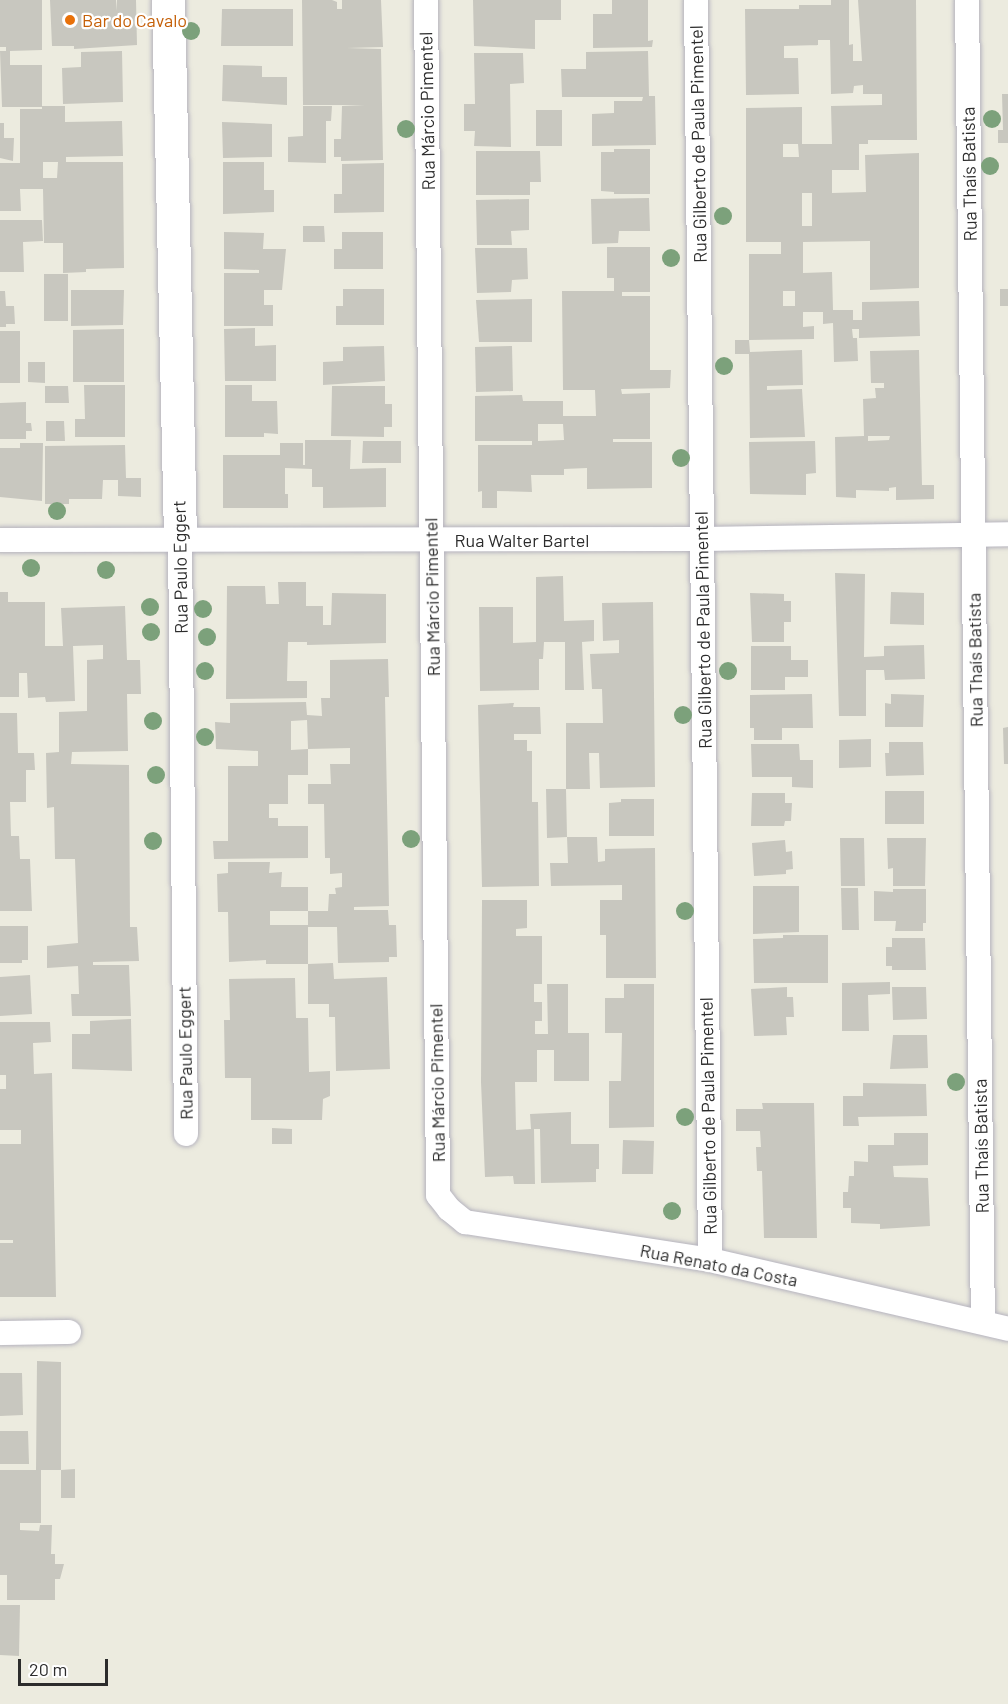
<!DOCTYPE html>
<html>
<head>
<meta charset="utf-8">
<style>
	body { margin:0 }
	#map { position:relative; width:1008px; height:1704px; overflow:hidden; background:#ecebdf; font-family:Barlow,sans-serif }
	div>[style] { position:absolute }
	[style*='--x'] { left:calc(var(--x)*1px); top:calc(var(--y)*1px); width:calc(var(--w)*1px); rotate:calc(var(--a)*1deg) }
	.building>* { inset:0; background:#c8c7bf }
	.roads { filter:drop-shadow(0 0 2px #b5b3be) drop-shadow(0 0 2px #b5b3be) }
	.street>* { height:24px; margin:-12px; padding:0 12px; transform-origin:12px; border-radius:12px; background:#fff }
	.secondary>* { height:33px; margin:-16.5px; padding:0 16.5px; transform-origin:16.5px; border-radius:16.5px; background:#fff }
	.trees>* { width:18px; height:18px; margin:-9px; border-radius:50%; background:#7ca17b }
	.dots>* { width:16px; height:16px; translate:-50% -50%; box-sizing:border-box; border:3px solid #fff; border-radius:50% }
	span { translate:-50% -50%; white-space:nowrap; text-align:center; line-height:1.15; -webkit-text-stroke:4.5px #fff; paint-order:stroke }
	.food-label { font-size:18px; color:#c56008 }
	.left { translate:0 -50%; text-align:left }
	.street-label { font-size:18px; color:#2c2c2c }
	.scale { position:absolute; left:18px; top:1659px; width:90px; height:27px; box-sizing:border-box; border:3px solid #2c2c2c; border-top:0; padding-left:8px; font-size:18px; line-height:21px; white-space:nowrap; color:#2c2c2c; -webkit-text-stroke:4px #fff; paint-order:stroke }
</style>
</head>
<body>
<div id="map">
	<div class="building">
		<div style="clip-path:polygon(0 0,42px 0,42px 50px,10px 51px,10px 65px,42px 65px,42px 107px,2px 107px,0 51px,6px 51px,6px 47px,0 47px)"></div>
		<div style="clip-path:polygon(50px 0,116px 0,116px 11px,117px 0,136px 0,137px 45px,74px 49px,74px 46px,52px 46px)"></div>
		<div style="clip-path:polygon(302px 0,332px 0,337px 2px,337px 9px,342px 9px,342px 0,381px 0,383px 47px,347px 48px,381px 49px,383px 160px,341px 161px,341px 157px,334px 157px,334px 139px,341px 139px,342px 106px,365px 105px,303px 105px)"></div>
		<div style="clip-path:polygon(473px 0,561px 0,561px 20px,535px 20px,535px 49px,474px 46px)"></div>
		<div style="clip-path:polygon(612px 0,648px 0,648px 41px,653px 40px,652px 47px,593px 48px,593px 14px,612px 14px)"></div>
		<div style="clip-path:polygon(evenodd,831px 0,849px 0,849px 45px,853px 44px,853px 61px,862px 61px,858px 0,916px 0,917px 140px,868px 140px,868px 144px,859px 144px,859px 170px,832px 170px,832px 193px,866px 192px,865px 155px,919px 153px,919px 288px,870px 290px,870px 241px,803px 242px,803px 273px,832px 272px,833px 310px,853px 310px,853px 320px,862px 320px,862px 302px,919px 301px,920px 336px,859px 338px,859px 329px,852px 329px,853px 338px,857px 338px,858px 361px,834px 362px,833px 323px,823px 324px,823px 312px,803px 312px,803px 327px,814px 326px,814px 339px,749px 340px,749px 254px,781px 254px,781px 242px,746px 242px,746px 108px,802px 107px,802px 144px,832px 144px,831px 106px,882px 105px,882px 94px,863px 94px,863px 85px,854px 86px,853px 93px,831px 94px,830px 40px,818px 40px,818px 45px,784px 46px,784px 58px,798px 58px,799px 94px,746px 95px,745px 9px,799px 9px,799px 5px,831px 5px,831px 0,783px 144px,798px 144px,799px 157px,783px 157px,783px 144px,831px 0,802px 193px,812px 193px,812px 226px,802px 226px,802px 193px,831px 0,783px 291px,795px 291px,795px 306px,783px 306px,783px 291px)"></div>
		<div style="clip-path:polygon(222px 9px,293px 9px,293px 46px,221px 46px)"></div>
		<div style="clip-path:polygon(122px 51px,123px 102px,63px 104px,62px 68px,81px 67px,81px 52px)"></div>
		<div style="clip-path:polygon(648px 51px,649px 96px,655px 96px,656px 145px,592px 146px,592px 114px,614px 113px,614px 101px,642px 101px,643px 97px,562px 97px,561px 69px,586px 69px,586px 52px)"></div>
		<div style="clip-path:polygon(474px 53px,523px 53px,524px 83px,510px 84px,511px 147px,474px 146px,475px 131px,464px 131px,464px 104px,475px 104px)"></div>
		<div style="clip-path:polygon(223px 65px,262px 66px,262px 77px,287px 77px,287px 105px,222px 101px)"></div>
		<div style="clip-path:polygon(1002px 94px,1008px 94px,1008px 143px,998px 143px,998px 130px,1003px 130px)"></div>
		<div style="clip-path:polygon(evenodd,42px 106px,65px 106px,65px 122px,122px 121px,123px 156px,66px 157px,66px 162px,123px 162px,124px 268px,86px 269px,86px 272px,63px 273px,63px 243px,44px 243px,43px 189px,20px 189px,21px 211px,0 211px,0 163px,20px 163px,20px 109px,42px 109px,42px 106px,43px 162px,58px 162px,57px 178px,43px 178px,43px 162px)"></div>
		<div style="clip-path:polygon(303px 106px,332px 106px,331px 121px,326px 121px,326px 163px,288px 162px,288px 137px,303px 136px)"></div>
		<div style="clip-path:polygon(536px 110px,562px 110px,562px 146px,536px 146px)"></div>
		<div style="clip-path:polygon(222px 122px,272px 124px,272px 157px,223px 158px)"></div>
		<div style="clip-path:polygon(0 123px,4px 123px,4px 138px,14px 138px,13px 161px,0 158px)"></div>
		<div style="clip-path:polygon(614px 149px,650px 149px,650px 194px,614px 194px,614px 192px,601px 191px,601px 152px,614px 152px)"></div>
		<div style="clip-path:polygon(476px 151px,540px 151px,541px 182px,530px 182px,530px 195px,476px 195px)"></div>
		<div style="clip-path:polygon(223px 162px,264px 162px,264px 190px,274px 190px,274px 212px,223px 214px)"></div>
		<div style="clip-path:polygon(384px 163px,384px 212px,334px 213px,334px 194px,342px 194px,342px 164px)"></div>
		<div style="clip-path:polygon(649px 198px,650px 231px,619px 231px,618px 243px,592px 244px,591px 199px)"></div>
		<div style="clip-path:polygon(529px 199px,529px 230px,511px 231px,512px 245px,477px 245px,476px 200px)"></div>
		<div style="clip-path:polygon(0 220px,42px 220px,43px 241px,23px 242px,24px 272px,0 272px)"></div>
		<div style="clip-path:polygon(303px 226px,324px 226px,325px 242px,303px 242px)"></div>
		<div style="clip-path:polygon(224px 232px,264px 233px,263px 249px,286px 249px,282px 290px,264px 290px,264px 305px,273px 305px,273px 326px,224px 326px,224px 273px,259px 273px,259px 270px,224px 269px)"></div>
		<div style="clip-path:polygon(342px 232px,383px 232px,383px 269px,334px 269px,334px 249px,342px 249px)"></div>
		<div style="clip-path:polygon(evenodd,607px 247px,650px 247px,650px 292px,622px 292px,622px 296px,650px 296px,650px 370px,671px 370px,670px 388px,621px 389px,622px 394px,650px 393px,650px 439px,613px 439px,613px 442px,652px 442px,652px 488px,587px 489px,587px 468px,564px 469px,564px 475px,531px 475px,532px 492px,497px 491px,497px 508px,482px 508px,482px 491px,478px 492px,478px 445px,532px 445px,532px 441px,475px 441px,475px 396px,522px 395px,523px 401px,563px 401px,563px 416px,596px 416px,595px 390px,563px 390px,562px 291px,614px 291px,614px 278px,607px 278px,607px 247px,538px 424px,563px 424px,564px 440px,538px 441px,538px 424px)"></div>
		<div style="clip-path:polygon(475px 248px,527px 248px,528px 279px,512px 280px,511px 292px,477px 293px)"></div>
		<div style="clip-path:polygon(44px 274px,68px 274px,68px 321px,44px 321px)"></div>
		<div style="clip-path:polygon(343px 289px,384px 289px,384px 325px,336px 325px,336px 306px,343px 306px)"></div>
		<div style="clip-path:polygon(1000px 289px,1008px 289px,1008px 306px,1000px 306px)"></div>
		<div style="clip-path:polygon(71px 290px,124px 290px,123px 325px,71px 326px)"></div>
		<div style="clip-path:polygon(0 291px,5px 291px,6px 306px,14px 306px,15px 324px,6px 324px,6px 327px,0 327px)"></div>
		<div style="clip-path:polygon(532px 299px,532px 342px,479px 342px,476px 300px)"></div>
		<div style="clip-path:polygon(255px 328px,255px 346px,276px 345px,276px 381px,225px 381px,224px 329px)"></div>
		<div style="clip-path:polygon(124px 329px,124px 382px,73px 382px,73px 330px)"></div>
		<div style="clip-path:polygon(0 331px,20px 331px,20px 383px,0 383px)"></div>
		<div style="clip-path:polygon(735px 340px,749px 340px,750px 352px,802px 350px,803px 385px,767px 386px,767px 390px,802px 389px,805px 437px,750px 438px,749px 354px,735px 354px)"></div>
		<div style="clip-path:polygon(384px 346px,385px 381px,323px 385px,323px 362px,343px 361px,343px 347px)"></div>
		<div style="clip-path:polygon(512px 346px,513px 391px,476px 392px,475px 347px)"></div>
		<div style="clip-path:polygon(evenodd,919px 350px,922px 485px,934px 485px,934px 499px,896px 500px,896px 487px,889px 488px,889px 491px,856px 490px,856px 498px,836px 497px,835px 437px,864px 436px,863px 399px,876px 398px,875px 388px,884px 388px,884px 383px,871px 383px,870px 351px,919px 350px,868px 436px,890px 436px,889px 440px,868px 441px,868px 436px)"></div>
		<div style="clip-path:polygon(28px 362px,45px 362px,45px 383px,28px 382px)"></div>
		<div style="clip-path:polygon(84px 385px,125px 385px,125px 437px,75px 437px,75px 419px,85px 419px)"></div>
		<div style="clip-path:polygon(225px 385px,252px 385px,252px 401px,277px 401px,278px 434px,264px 433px,264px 437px,225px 437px)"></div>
		<div style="clip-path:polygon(45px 386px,68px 386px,69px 403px,45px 403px)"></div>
		<div style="clip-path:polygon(332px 386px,385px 386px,385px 404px,392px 404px,392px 427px,384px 427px,384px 437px,331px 436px)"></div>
		<div style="clip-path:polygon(26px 402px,26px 423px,31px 423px,32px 431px,26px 431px,26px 439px,0 439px,0 403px)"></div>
		<div style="clip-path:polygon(46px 421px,64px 421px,65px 441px,46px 441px)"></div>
		<div style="clip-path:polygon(305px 440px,351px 440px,350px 469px,386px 468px,386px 507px,323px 508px,323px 487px,312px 487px,312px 469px,285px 468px,285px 494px,288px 494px,288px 508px,223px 508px,223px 455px,280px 455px,280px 443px,303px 443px,303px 465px,305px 465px)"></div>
		<div style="clip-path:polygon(363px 441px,401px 441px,401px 463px,362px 463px)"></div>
		<div style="clip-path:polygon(815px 441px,816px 473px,806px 474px,806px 495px,750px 494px,749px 442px)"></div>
		<div style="clip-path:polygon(20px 443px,43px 443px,42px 501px,0 497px,0 448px,20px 448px)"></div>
		<div style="clip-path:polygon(125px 445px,126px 478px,141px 478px,141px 497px,118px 496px,118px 480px,103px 480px,102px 499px,69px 499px,69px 504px,45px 504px,45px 446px)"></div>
		<div style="clip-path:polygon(835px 573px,865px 574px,864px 657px,884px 656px,884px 646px,924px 645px,925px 679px,885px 680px,884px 670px,866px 670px,866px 716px,839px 716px)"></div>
		<div style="clip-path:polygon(563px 576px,564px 621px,594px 620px,594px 641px,582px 642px,584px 690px,565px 690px,565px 642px,544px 642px,543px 659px,539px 659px,539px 690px,480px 691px,479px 607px,513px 607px,513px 643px,536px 642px,536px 577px)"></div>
		<div style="clip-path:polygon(278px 582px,306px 582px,306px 606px,323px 606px,323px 625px,331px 625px,332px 593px,386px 594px,386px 643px,307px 645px,307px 642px,288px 642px,287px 681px,307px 681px,307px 698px,226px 699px,227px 586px,265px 586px,266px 604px,279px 604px)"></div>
		<div style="clip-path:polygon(0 592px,8px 592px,8px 602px,45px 602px,45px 646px,63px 646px,61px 608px,125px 606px,127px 660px,140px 660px,141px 694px,127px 694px,128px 751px,72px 752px,71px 764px,129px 765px,130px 927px,137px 927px,139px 961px,93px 962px,93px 965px,129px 965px,131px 1016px,72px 1016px,71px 994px,79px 994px,78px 966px,47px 968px,47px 946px,78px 943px,75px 859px,55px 859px,54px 807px,47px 808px,46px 753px,59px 752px,59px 712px,87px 711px,87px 660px,103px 659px,103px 645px,73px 646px,75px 701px,46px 702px,45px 697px,28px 698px,27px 673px,19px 673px,19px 697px,0 697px)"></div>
		<div style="clip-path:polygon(891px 592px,924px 593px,924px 625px,890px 624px)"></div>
		<div style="clip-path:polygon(750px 593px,784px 594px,784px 601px,791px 601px,791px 622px,784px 622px,784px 642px,752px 642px)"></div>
		<div style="clip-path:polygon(653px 602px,655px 787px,600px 788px,599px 753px,589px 753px,590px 789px,566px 789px,567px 837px,547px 838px,546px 789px,566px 789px,566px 723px,603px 723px,602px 689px,592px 689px,590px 654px,619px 653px,619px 640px,603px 641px,602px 603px)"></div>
		<div style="clip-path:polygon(751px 646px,791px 646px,791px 660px,808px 660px,808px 677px,785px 677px,785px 690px,751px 690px)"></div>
		<div style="clip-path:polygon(388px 659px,389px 697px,385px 697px,389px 906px,354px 907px,354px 910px,388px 910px,389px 925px,396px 925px,397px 957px,389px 957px,389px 962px,338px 963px,337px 927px,308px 927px,308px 964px,266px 964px,266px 960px,229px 962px,228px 912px,218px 912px,217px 874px,228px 873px,228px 862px,270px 862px,269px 873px,282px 872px,281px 887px,308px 887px,308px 911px,270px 911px,270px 925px,308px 925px,308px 911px,328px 911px,329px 894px,336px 894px,335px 888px,342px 887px,342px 873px,330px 874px,330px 858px,325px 858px,324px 804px,308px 804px,308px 784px,331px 784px,330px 764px,350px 764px,350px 748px,308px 749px,307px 720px,291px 721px,291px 750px,308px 749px,308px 775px,288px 775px,288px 804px,269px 804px,269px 818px,278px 818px,278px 826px,308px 826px,308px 858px,214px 859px,213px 841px,228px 841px,228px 766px,258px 766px,258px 751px,216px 749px,215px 722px,230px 723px,230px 703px,306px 702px,307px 715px,322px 716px,321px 698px,330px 698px,330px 660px)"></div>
		<div style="clip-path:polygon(812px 694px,813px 728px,782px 728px,782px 740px,754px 740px,754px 728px,750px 728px,750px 695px)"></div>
		<div style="clip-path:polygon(891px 694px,924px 695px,923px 727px,885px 727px,885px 703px,891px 704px)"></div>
		<div style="clip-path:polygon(514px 703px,513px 707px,540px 707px,541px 734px,514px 734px,514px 740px,527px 740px,527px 751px,532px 751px,532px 802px,538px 802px,539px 886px,482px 887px,478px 705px)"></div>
		<div style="clip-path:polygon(0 713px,17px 713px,18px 753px,34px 753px,35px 770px,26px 770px,26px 802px,10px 802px,11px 836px,19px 836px,20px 859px,30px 859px,32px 911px,0 911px)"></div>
		<div style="clip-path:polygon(1008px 727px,1008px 764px,1004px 764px,1003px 728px)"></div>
		<div style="clip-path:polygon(871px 739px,871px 767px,839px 768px,839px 740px)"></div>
		<div style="clip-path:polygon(889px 742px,923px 742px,924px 775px,886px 776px,885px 753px,889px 753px)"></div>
		<div style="clip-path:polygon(751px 744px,799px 744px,800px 760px,813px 760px,813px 788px,792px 787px,792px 777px,752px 777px)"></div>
		<div style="clip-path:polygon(885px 791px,924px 791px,924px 824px,885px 824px)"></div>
		<div style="clip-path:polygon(752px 793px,785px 793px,785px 803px,792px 803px,791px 821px,785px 821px,784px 826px,751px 826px)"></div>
		<div style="clip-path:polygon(621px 799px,654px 799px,654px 836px,609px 836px,609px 803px,621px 802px)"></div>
		<div style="clip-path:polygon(567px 837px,597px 837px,598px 862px,605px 861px,605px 849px,655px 848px,656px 978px,606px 978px,606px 935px,600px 935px,600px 900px,622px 900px,622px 885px,551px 886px,550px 863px,568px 863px)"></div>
		<div style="clip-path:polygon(840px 838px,864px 838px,865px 886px,841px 886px)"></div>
		<div style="clip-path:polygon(887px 838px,926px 838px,925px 886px,893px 886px,893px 868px,888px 869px)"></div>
		<div style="clip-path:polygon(785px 840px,786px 852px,792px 851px,793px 869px,786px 870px,786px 874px,754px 876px,752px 843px)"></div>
		<div style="clip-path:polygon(753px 886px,799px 886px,799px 932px,753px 934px)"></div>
		<div style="clip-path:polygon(841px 888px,858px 888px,859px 930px,842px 930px)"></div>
		<div style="clip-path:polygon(893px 889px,926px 889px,926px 923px,923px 923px,923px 931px,895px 931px,896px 921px,874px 921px,874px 891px,893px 892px)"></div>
		<div style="clip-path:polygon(482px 900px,527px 900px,527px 928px,516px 929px,516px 936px,542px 936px,542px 984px,534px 984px,534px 1002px,542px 1002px,542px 1021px,535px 1021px,535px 1034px,548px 1034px,547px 984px,568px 984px,568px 1033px,589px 1033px,589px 1081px,554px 1081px,554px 1050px,537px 1050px,537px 1082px,515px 1082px,516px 1130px,531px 1129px,530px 1114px,571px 1112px,571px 1144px,599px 1144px,599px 1169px,596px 1169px,596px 1182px,541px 1183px,540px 1129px,534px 1129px,535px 1184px,514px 1184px,513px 1176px,485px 1177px,481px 1082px)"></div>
		<div style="clip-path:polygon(0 926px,28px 926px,28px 960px,22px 960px,22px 963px,0 963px)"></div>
		<div style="clip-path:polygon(783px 935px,828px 935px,828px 983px,754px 983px,753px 939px,783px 938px)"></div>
		<div style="clip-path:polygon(892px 938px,925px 938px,926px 970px,892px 970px,892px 966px,886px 966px,886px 947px,892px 947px)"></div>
		<div style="clip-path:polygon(333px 963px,334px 979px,387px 977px,390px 1069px,336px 1071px,335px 1017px,329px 1017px,329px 1004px,308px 1004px,308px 964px)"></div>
		<div style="clip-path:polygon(30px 975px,32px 1014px,0 1016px,0 977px)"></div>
		<div style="clip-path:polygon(295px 978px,296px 1018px,308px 1018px,309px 1072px,330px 1071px,330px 1096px,323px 1099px,322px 1120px,251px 1120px,251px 1078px,225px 1078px,224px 1020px,230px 1020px,229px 979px)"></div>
		<div style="clip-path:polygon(890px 982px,890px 994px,868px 995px,869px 1031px,842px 1031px,842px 983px)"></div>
		<div style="clip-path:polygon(624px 984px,654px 984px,654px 1127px,609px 1128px,609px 1081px,621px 1081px,622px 1033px,605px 1033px,605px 998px,624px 998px)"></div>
		<div style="clip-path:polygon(787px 987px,787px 997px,793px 997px,794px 1017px,786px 1017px,787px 1035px,754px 1036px,751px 989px)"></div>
		<div style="clip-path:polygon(892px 987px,926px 987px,927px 1019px,893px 1020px)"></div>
		<div style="clip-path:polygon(131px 1019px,132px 1071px,72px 1069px,72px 1034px,90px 1034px,90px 1021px)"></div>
		<div style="clip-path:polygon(0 1022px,50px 1022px,51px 1042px,33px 1043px,34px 1074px,52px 1073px,56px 1297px,0 1297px,0 1243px,13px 1243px,13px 1240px,0 1240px,0 1144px,21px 1144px,21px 1130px,0 1130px,0 1089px,6px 1089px,6px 1075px,0 1075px)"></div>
		<div style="clip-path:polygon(893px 1035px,927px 1035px,928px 1068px,890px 1069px)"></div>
		<div style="clip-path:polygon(863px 1083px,926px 1084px,927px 1116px,858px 1117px,859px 1126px,843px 1126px,843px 1096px,863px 1096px)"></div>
		<div style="clip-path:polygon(762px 1103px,814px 1103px,817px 1238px,764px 1238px,762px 1171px,757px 1171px,756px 1147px,761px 1147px,760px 1131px,736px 1131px,736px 1109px,763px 1109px)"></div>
		<div style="clip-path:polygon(272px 1128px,292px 1129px,292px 1144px,272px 1144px)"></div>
		<div style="clip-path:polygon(894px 1133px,928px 1133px,928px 1165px,893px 1166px,894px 1177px,928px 1178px,930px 1226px,880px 1229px,880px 1224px,851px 1223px,851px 1208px,843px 1208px,843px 1192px,848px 1192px,849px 1176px,854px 1176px,854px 1161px,868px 1162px,868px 1145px,894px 1145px)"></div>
		<div style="clip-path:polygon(623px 1140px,654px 1141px,653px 1174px,622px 1174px)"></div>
		<div style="clip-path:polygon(37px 1361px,61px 1362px,61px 1470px,41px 1470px,41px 1523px,20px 1523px,20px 1530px,39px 1531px,40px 1525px,52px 1525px,51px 1554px,55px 1554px,55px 1564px,64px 1564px,60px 1579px,55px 1579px,55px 1600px,7px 1600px,7px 1575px,0 1575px,0 1470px,36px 1470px)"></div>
		<div style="clip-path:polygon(0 1373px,22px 1373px,23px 1415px,0 1416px)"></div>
		<div style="clip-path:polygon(0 1431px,28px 1431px,29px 1464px,0 1464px)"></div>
		<div style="clip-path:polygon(75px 1469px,75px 1498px,61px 1498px,61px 1470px)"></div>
		<div style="clip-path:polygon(0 1605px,20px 1605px,19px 1656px,0 1655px)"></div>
	</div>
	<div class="roads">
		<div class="street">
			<div style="--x:426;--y:0;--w:1195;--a:89.42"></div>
			<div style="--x:438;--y:1195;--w:18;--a:52"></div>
			<div style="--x:449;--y:1209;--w:21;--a:39"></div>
			<div style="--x:465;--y:1222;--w:248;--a:8.8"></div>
			<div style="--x:710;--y:1260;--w:306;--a:13"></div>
			<div style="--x:696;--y:0;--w:1260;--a:89.36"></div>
			<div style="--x:967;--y:0;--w:1321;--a:89.31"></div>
			<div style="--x:180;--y:539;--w:595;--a:89.42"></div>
			<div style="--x:0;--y:540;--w:702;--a:-0.08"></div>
			<div style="--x:702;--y:539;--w:306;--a:-0.9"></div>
			<div style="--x:0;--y:1333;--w:69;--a:-0.8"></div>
		</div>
		<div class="secondary">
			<div style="--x:168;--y:0;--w:539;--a:88.72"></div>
		</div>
	</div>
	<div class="trees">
		<div style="left:191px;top:31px"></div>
		<div style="left:992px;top:119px"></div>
		<div style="left:406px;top:129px"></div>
		<div style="left:990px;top:166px"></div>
		<div style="left:723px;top:216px"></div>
		<div style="left:671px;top:258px"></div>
		<div style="left:724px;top:366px"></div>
		<div style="left:681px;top:458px"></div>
		<div style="left:57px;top:511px"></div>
		<div style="left:31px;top:568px"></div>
		<div style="left:106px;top:570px"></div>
		<div style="left:150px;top:607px"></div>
		<div style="left:203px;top:609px"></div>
		<div style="left:151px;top:632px"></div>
		<div style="left:207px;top:637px"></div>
		<div style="left:205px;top:671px"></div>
		<div style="left:728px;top:671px"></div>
		<div style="left:683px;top:715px"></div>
		<div style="left:153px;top:721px"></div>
		<div style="left:205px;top:737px"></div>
		<div style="left:156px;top:775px"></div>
		<div style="left:411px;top:839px"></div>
		<div style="left:153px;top:841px"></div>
		<div style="left:685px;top:911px"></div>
		<div style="left:956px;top:1082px"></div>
		<div style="left:685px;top:1117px"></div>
		<div style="left:672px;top:1211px"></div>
	</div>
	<div class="dots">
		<div style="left:70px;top:20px;background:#e8710a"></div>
	</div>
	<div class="food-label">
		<span class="left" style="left:82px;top:20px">Bar do Cavalo</span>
	</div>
	<div class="street-label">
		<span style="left:427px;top:111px;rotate:-91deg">Rua Márcio Pimentel</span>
		<span style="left:698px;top:144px;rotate:-91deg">Rua Gilberto de Paula Pimentel</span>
		<span style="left:969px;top:174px;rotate:-91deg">Rua Thaís Batista</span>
		<span style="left:522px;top:540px">Rua Walter Bartel</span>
		<span style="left:180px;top:567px;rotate:-91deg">Rua Paulo Eggert</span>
		<span style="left:432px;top:597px;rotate:-91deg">Rua Márcio Pimentel</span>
		<span style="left:703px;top:630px;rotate:-91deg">Rua Gilberto de Paula Pimentel</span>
		<span style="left:975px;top:660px;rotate:-91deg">Rua Thaís Batista</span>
		<span style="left:185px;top:1053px;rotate:-91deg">Rua Paulo Eggert</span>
		<span style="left:437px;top:1083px;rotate:-91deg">Rua Márcio Pimentel</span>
		<span style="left:708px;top:1116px;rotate:-91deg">Rua Gilberto de Paula Pimentel</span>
		<span style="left:981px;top:1146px;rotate:-91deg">Rua Thaís Batista</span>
		<span style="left:719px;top:1265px;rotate:11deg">Rua Renato da Costa</span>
	</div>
	<div class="scale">20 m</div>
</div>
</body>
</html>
